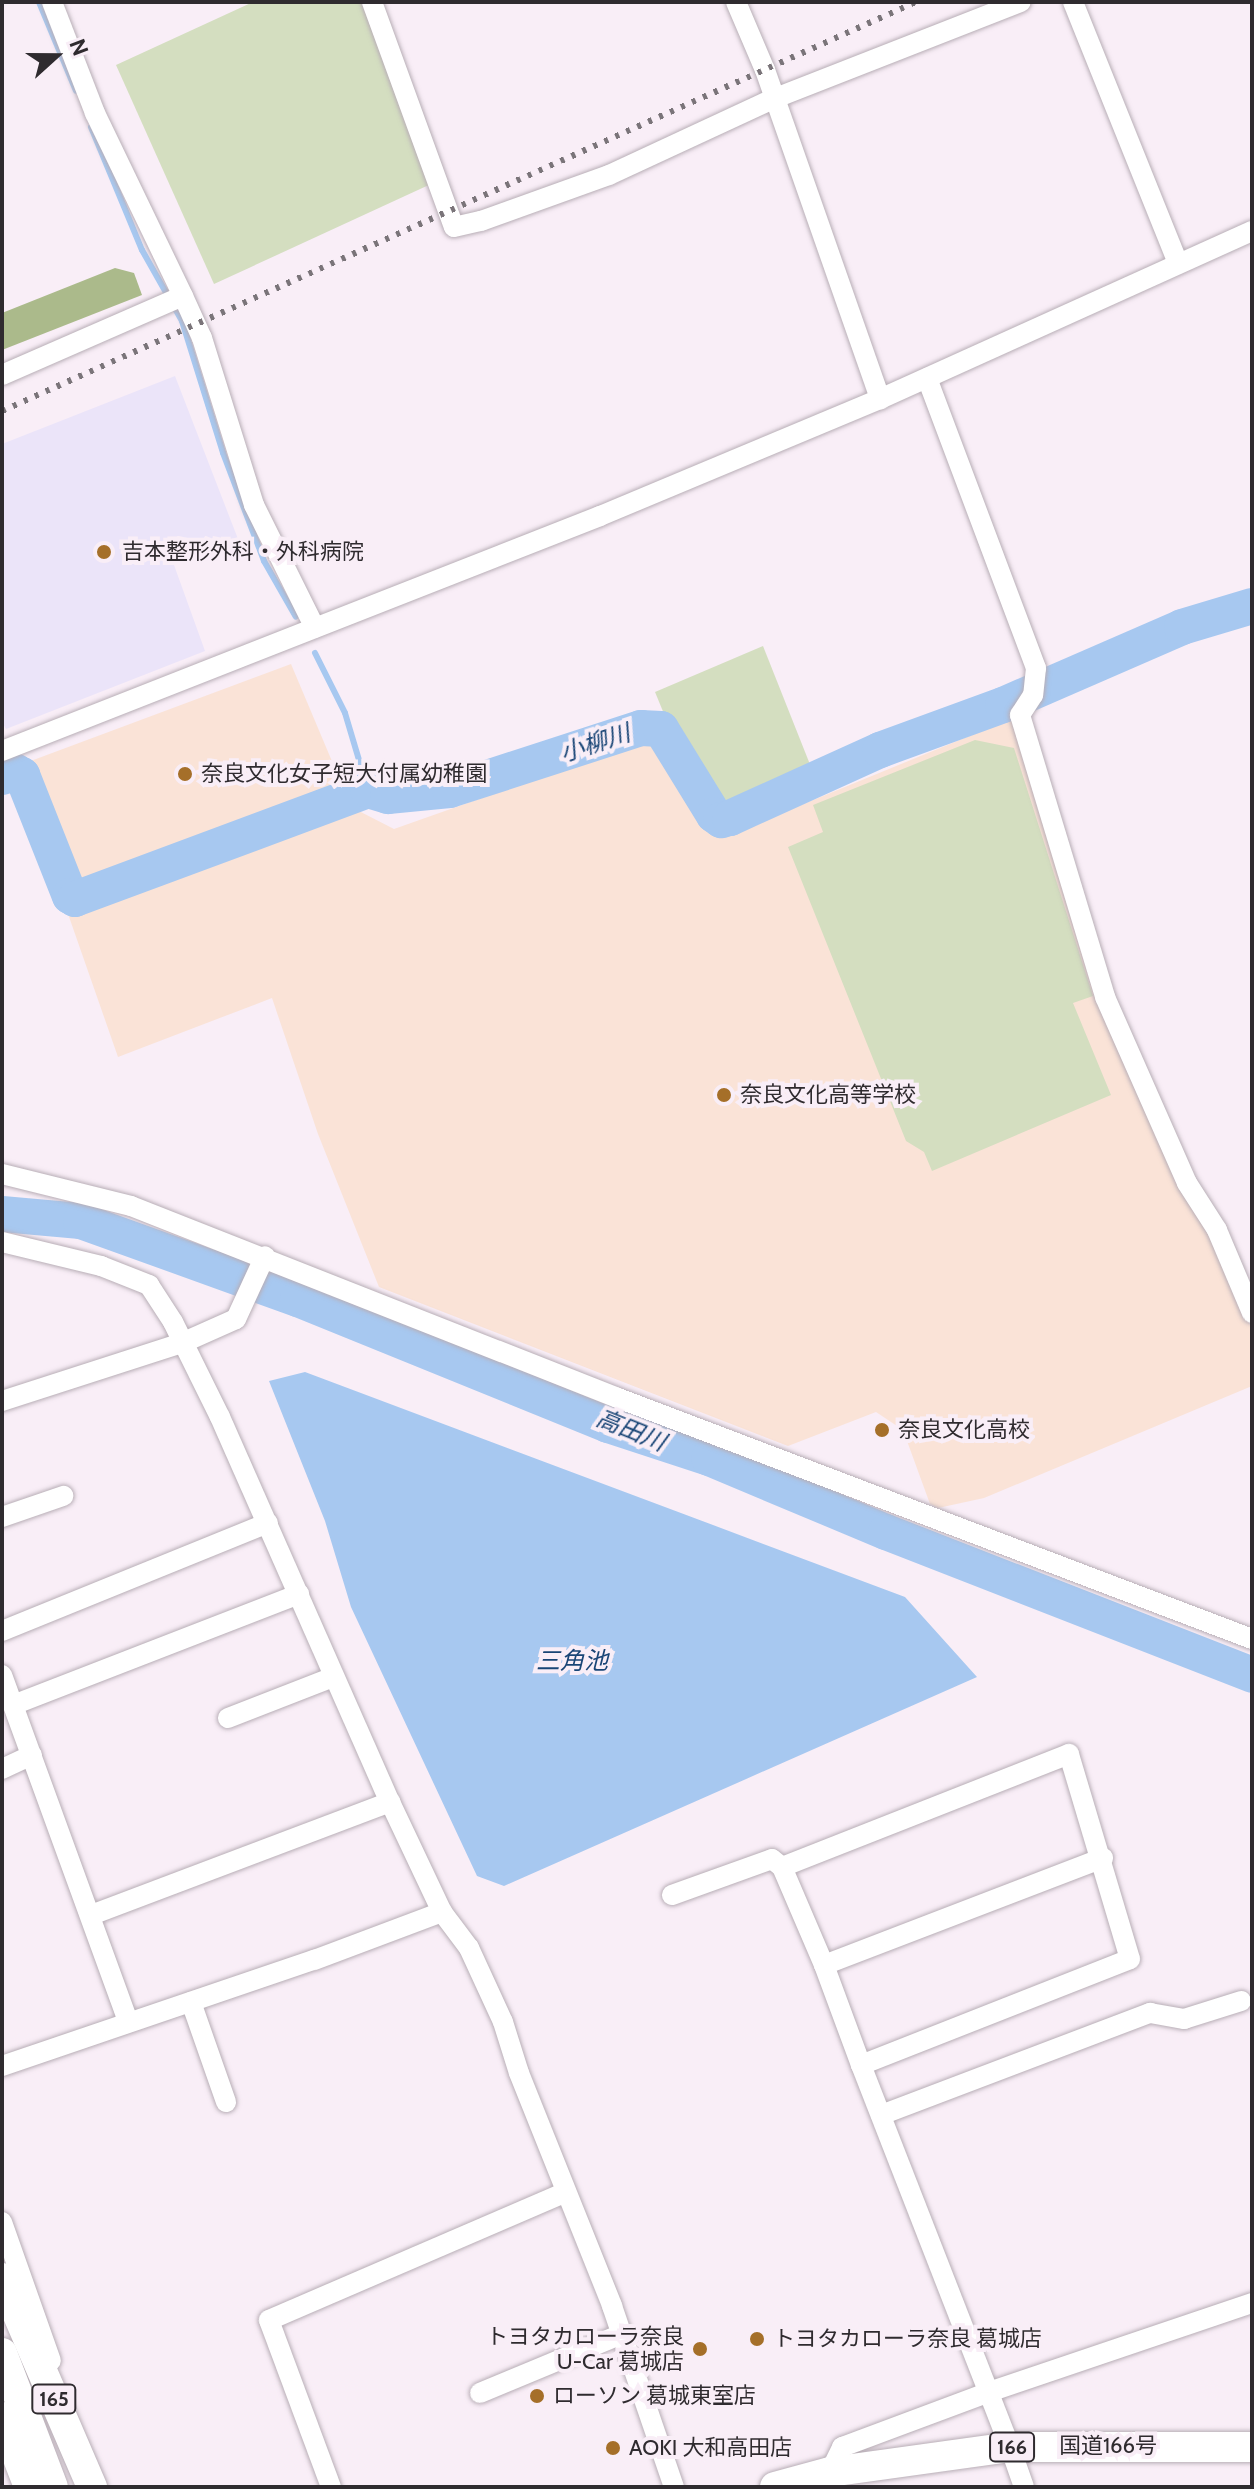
<!DOCTYPE html>
<html>
<head>
<meta charset="utf-8">
<style>
	body { margin:0 }
	#map { position:relative; width:1254px; height:2489px; overflow:hidden; background:#f9eef7; font-family:Cabin,"Noto Sans JP",sans-serif }
	div>[style] { position:absolute }
	[style*='--x'] { left:calc(var(--x)*1px); top:calc(var(--y)*1px); width:calc(var(--w)*1px); rotate:calc(var(--a)*1deg) }
	.education>* { inset:0; background:#fae3d7 }
	.medical>* { inset:0; background:#ebe4f9 }
	.green>* { inset:0; background:#d4dec0 }
	.forest>* { inset:0; background:#abba8b }
	.water>* { inset:0; background:#a7c8f0 }
	.stream>* { height:6px; margin:-3px; padding:0 3px; transform-origin:3px; border-radius:3px; background:#a7c8f0 }
	.river>* { height:36px; margin:-18px; padding:0 18px; transform-origin:18px; border-radius:18px; background:#a7c8f0 }
	.roads { filter:drop-shadow(0 0 2px #b8aeb6) drop-shadow(0 0 2px #b8aeb6) }
	.minor>* { height:20px; margin:-10px; padding:0 10px; transform-origin:10px; border-radius:10px; background:#fff }
	.highway>* { height:30px; margin:-15px; padding:0 15px; transform-origin:15px; border-radius:15px; background:#fff }
	.rail>* { height:6px; margin-top:-3px; transform-origin:0; background:repeating-linear-gradient(90deg,#7a7479 0 4px,transparent 0 12px) }
	.dots>* { width:22px; height:22px; translate:-50% -50%; box-sizing:border-box; border:4px solid #f9eef7; border-radius:50% }
	span { translate:-50% -50%; white-space:nowrap; text-align:center; line-height:1.15; -webkit-text-stroke:8px #f9eef7; paint-order:stroke }
	.shield-label span { padding:2px 6px; background:#f9eef7; border:2px solid; border-radius:6px; -webkit-text-stroke-width:0 }
	.shield-label { font-size:20px; color:#2f2b2f; font-weight:700 }
	.poi-label { font-size:22px; color:#2f2b2f }
	.left { translate:0 -50%; text-align:left }
	.right { translate:-100% -50%; text-align:right }
	.street-label { font-size:22px; color:#2f2b2f }
	.water-label { font-size:24px; color:#194576; font-style:italic }
	.frame { position:absolute; inset:0; border:4px solid #2f2b2f; pointer-events:none }
	.north { position:absolute; left:16px; top:16px; width:80px; height:80px; -webkit-text-stroke:6px #f9eef7; paint-order:stroke; rotate:69deg; font-size:22px; font-weight:700; line-height:32px; text-align:center; color:#2f2b2f }
	.north::after { content:''; display:block; margin:auto; width:28px; height:36px; background:#2f2b2f; clip-path:polygon(50% 0,100% 100%,50% 72%,0 100%) }
</style>
</head>
<body>
<div id="map">
	<div class="education">
		<div style="clip-path:polygon(291px 664px,342px 785px,77px 886px,28px 762px)"></div>
		<div style="clip-path:polygon(1011px 719px,1100px 1001px,1216px 1243px,1252px 1330px,1252px 1386px,984px 1498px,938px 1508px,930px 1504px,903px 1430px,876px 1412px,788px 1446px,379px 1287px,318px 1134px,272px 998px,118px 1057px,67px 911px,353px 808px,394px 829px,660px 735px,699px 818px,713px 831px,730px 834px)"></div>
	</div>
	<div class="medical">
		<div style="clip-path:polygon(175px 376px,238px 539px,174px 565px,205px 651px,6px 729px,2px 722px,2px 444px)"></div>
	</div>
	<div class="green">
		<div style="clip-path:polygon(253px 2px,361px 2px,431px 184px,214px 284px,116px 65px)"></div>
		<div style="clip-path:polygon(763px 646px,813px 772px,724px 813px,716px 807px,669px 726px,655px 692px)"></div>
		<div style="clip-path:polygon(975px 740px,1014px 748px,1093px 996px,1073px 1003px,1111px 1095px,932px 1171px,924px 1152px,906px 1141px,788px 847px,823px 832px,813px 805px)"></div>
	</div>
	<div class="forest">
		<div style="clip-path:polygon(115px 268px,134px 273px,142px 295px,2px 350px,2px 313px)"></div>
	</div>
	<div class="water">
		<div style="clip-path:polygon(305px 1372px,905px 1597px,977px 1677px,504px 1886px,477px 1876px,351px 1607px,325px 1521px,269px 1381px)"></div>
	</div>
	<div class="stream">
		<div style="--x:39;--y:2;--w:96;--a:67.4"></div>
		<div style="--x:91;--y:127;--w:133;--a:67.5"></div>
		<div style="--x:142;--y:250;--w:81;--a:60.6"></div>
		<div style="--x:182;--y:321;--w:138;--a:72.7"></div>
		<div style="--x:223;--y:453;--w:116;--a:69.2"></div>
		<div style="--x:264;--y:561;--w:64;--a:60.3"></div>
		<div style="--x:315;--y:653;--w:67;--a:63.4"></div>
		<div style="--x:345;--y:713;--w:80;--a:73.4"></div>
	</div>
	<div class="river">
		<div style="--x:2;--y:777;--w:15;--a:-20"></div>
		<div style="--x:16;--y:772;--w:7;--a:27"></div>
		<div style="--x:22;--y:775;--w:130;--a:68.4"></div>
		<div style="--x:70;--y:896;--w:6;--a:31"></div>
		<div style="--x:75;--y:899;--w:313;--a:-20.4"></div>
		<div style="--x:368;--y:790;--w:21;--a:17"></div>
		<div style="--x:388;--y:796;--w:62;--a:-5.5"></div>
		<div style="--x:450;--y:790;--w:201;--a:-18"></div>
		<div style="--x:641;--y:728;--w:20;--a:3"></div>
		<div style="--x:661;--y:729;--w:101;--a:58.4"></div>
		<div style="--x:714;--y:815;--w:9;--a:36"></div>
		<div style="--x:721;--y:820;--w:9;--a:-13"></div>
		<div style="--x:730;--y:818;--w:165;--a:-24.4"></div>
		<div style="--x:880;--y:750;--w:131;--a:-20.1"></div>
		<div style="--x:1003;--y:705;--w:195;--a:-23.5"></div>
		<div style="--x:1182;--y:627;--w:73;--a:-16.7"></div>
		<div style="--x:2;--y:1214;--w:79;--a:5.1"></div>
		<div style="--x:81;--y:1221;--w:231;--a:19.8"></div>
		<div style="--x:298;--y:1299;--w:335;--a:22.1"></div>
		<div style="--x:608;--y:1425;--w:106;--a:18.1"></div>
		<div style="--x:709;--y:1458;--w:192;--a:22.7"></div>
		<div style="--x:886;--y:1532;--w:393;--a:21.3"></div>
	</div>
	<div class="roads">
		<div class="minor">
			<div style="--x:372;--y:2;--w:239;--a:70"></div>
			<div style="--x:454;--y:227;--w:28;--a:-13"></div>
			<div style="--x:481;--y:221;--w:136;--a:-19.8"></div>
			<div style="--x:609;--y:175;--w:181;--a:-24.9"></div>
			<div style="--x:773;--y:99;--w:266;--a:-21.4"></div>
			<div style="--x:736;--y:2;--w:74;--a:66.9"></div>
			<div style="--x:765;--y:70;--w:349;--a:70.7"></div>
			<div style="--x:1073;--y:2;--w:281;--a:68.1"></div>
			<div style="--x:183;--y:296;--w:46;--a:65.7"></div>
			<div style="--x:202;--y:338;--w:175;--a:72.7"></div>
			<div style="--x:254;--y:505;--w:137;--a:63.6"></div>
			<div style="--x:2;--y:375;--w:197;--a:-23.6"></div>
			<div style="--x:183;--y:296;--w:203;--a:-115.7"></div>
			<div style="--x:95;--y:113;--w:119;--a:-111.2"></div>
			<div style="--x:927;--y:378;--w:310;--a:69.4"></div>
			<div style="--x:1036;--y:668;--w:27;--a:96"></div>
			<div style="--x:1033;--y:695;--w:24;--a:123"></div>
			<div style="--x:1020;--y:715;--w:295;--a:73.2"></div>
			<div style="--x:1105;--y:997;--w:203;--a:66.2"></div>
			<div style="--x:1187;--y:1183;--w:56;--a:57.4"></div>
			<div style="--x:1217;--y:1230;--w:90;--a:67.1"></div>
			<div style="--x:2;--y:751;--w:643;--a:-21.45"></div>
			<div style="--x:600;--y:516;--w:303;--a:-22.7"></div>
			<div style="--x:880;--y:399;--w:408;--a:-24.3"></div>
			<div style="--x:2;--y:1174;--w:133;--a:13.9"></div>
			<div style="--x:131;--y:1206;--w:523;--a:21.52"></div>
			<div style="--x:618;--y:1398;--w:678;--a:20.81"></div>
			<div style="--x:2;--y:1242;--w:102;--a:13.6"></div>
			<div style="--x:101;--y:1266;--w:52;--a:21.6"></div>
			<div style="--x:149;--y:1285;--w:44;--a:57"></div>
			<div style="--x:173;--y:1322;--w:106;--a:63.7"></div>
			<div style="--x:220;--y:1417;--w:421;--a:66.2"></div>
			<div style="--x:390;--y:1802;--w:122;--a:64.7"></div>
			<div style="--x:442;--y:1912;--w:45;--a:53.1"></div>
			<div style="--x:469;--y:1948;--w:81;--a:65.3"></div>
			<div style="--x:503;--y:2022;--w:53;--a:72.6"></div>
			<div style="--x:519;--y:2073;--w:251;--a:68.2"></div>
			<div style="--x:612;--y:2306;--w:191;--a:71.1"></div>
			<div style="--x:2;--y:1401;--w:189;--a:-17.9"></div>
			<div style="--x:182;--y:1343;--w:59;--a:-24"></div>
			<div style="--x:236;--y:1319;--w:69;--a:-65.3"></div>
			<div style="--x:2;--y:1517;--w:65;--a:-19"></div>
			<div style="--x:2;--y:1631;--w:287;--a:-22.1"></div>
			<div style="--x:2;--y:1675;--w:369;--a:70"></div>
			<div style="--x:13;--y:1705;--w:307;--a:-21.2"></div>
			<div style="--x:228;--y:1718;--w:113;--a:-21.3"></div>
			<div style="--x:2;--y:1769;--w:33;--a:-25"></div>
			<div style="--x:672;--y:1895;--w:106;--a:-19.8"></div>
			<div style="--x:772;--y:1859;--w:13;--a:39"></div>
			<div style="--x:91;--y:1915;--w:320;--a:-20.7"></div>
			<div style="--x:824;--y:1965;--w:299;--a:-21"></div>
			<div style="--x:191;--y:2002;--w:106;--a:70.7"></div>
			<div style="--x:861;--y:2065;--w:289;--a:-21.5"></div>
			<div style="--x:1130;--y:1959;--w:214;--a:-106.6"></div>
			<div style="--x:1069;--y:1754;--w:308;--a:158.5"></div>
			<div style="--x:782;--y:1867;--w:107;--a:66.8"></div>
			<div style="--x:824;--y:1965;--w:107;--a:69.7"></div>
			<div style="--x:861;--y:2065;--w:410;--a:68.7"></div>
			<div style="--x:1010;--y:2447;--w:42;--a:70.7"></div>
			<div style="--x:2;--y:2066;--w:330;--a:-18.8"></div>
			<div style="--x:314;--y:1960;--w:137;--a:-20.6"></div>
			<div style="--x:881;--y:2115;--w:288;--a:-20.8"></div>
			<div style="--x:1150;--y:2013;--w:35;--a:10"></div>
			<div style="--x:1184;--y:2019;--w:60;--a:-17.5"></div>
			<div style="--x:2;--y:2222;--w:147;--a:70.6"></div>
			<div style="--x:480;--y:2393;--w:154;--a:-22.6"></div>
			<div style="--x:830;--y:2472;--w:28;--a:-64"></div>
			<div style="--x:842;--y:2447;--w:157;--a:-20.5"></div>
			<div style="--x:989;--y:2392;--w:278;--a:-18.7"></div>
			<div style="--x:331;--y:2487;--w:178;--a:-110.4"></div>
			<div style="--x:269;--y:2320;--w:323;--a:-23.3"></div>
		</div>
		<div class="highway">
			<div style="--x:2;--y:2278;--w:228;--a:66.7"></div>
			<div style="--x:2;--y:2353;--w:143;--a:69.2"></div>
			<div style="--x:2;--y:2417;--w:75;--a:68.9"></div>
			<div style="--x:775;--y:2487;--w:57;--a:-15.3"></div>
			<div style="--x:830;--y:2472;--w:182;--a:-7.9"></div>
			<div style="--x:1010;--y:2447;--w:242;--a:0"></div>
		</div>
	</div>
	<div class="rail">
		<div style="--x:2;--y:411;--w:1001;--a:-24.11"></div>
	</div>
	<div class="dots">
		<div style="left:104px;top:552px;background:#a56f29"></div>
		<div style="left:185px;top:774px;background:#a56f29"></div>
		<div style="left:724px;top:1095px;background:#a56f29"></div>
		<div style="left:882px;top:1430px;background:#a56f29"></div>
		<div style="left:757px;top:2339px;background:#a56f29"></div>
		<div style="left:700px;top:2349px;background:#a56f29"></div>
		<div style="left:537px;top:2396px;background:#a56f29"></div>
		<div style="left:613px;top:2448px;background:#a56f29"></div>
	</div>
	<div class="shield-label">
		<span style="left:54px;top:2399px">165</span>
		<span style="left:1012px;top:2447px">166</span>
	</div>
	<div class="poi-label">
		<span class="left" style="left:122px;top:552px">吉本整形外科・外科病院</span>
		<span class="left" style="left:201px;top:774px">奈良文化女子短大付属幼稚園</span>
		<span class="left" style="left:740px;top:1095px">奈良文化高等学校</span>
		<span class="left" style="left:898px;top:1430px">奈良文化高校</span>
		<span class="right" style="left:684px;top:2349px">トヨタカローラ奈良<br>U-Car 葛城店</span>
		<span class="left" style="left:773px;top:2339px">トヨタカローラ奈良 葛城店</span>
		<span class="left" style="left:553px;top:2396px">ローソン 葛城東室店</span>
		<span class="left" style="left:629px;top:2448px">AOKI 大和高田店</span>
	</div>
	<div class="street-label">
		<span style="left:1108px;top:2446px">国道166号</span>
	</div>
	<div class="water-label">
		<span style="left:595px;top:743px;rotate:-18deg">小柳川</span>
		<span style="left:631px;top:1430px;rotate:22deg">高田川</span>
		<span style="left:572px;top:1661px">三角池</span>
	</div>
	<div class="frame"></div>
	<div class="north">N</div>
</div>
</body>
</html>
